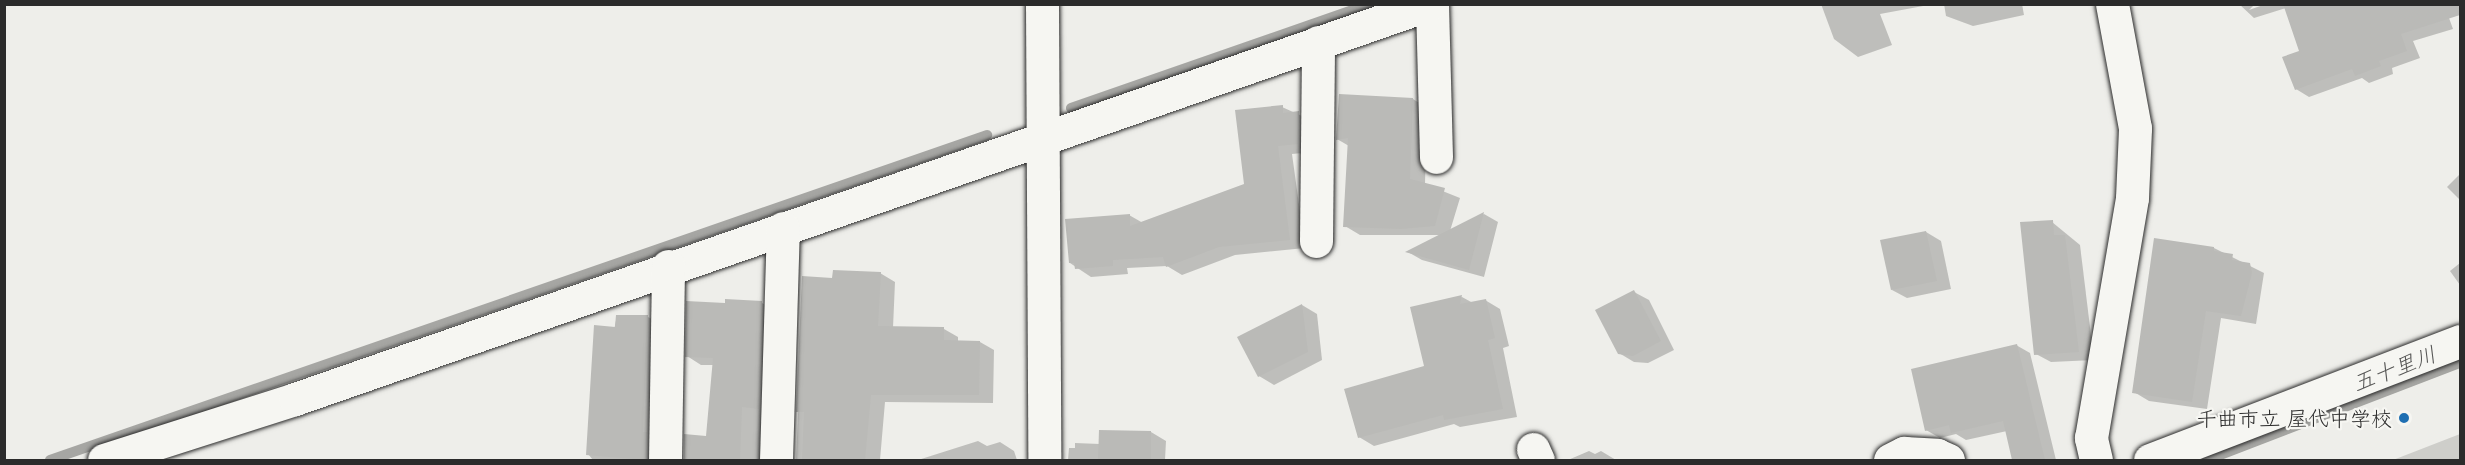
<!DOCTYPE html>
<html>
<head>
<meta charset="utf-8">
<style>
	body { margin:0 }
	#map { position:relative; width:2465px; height:465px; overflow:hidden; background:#eeeeea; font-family:Mali,"Klee One",sans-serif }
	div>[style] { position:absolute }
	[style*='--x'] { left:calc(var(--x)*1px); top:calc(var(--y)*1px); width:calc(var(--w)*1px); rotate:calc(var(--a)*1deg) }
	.green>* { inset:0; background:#cececa }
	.shadow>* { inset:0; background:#0003 }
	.stream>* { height:10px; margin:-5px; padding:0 5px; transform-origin:5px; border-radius:5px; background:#a6a6a3 }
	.building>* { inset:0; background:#babab7 }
	.roads { filter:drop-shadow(0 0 2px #2b2b2b) drop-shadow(0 0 2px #2b2b2b) }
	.street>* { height:33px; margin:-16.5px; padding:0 16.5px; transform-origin:16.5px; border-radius:16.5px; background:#f6f6f2 }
	.dots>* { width:16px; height:16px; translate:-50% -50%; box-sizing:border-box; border:3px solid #f6f6f2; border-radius:50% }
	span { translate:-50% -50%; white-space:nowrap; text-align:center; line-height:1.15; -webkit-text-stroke:4.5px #f6f6f2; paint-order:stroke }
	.poi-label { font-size:21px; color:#2b2b2b }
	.right { translate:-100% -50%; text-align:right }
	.water-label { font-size:22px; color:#565655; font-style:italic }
	.frame { position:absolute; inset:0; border:6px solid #2b2b2b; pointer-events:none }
</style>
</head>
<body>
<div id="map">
	<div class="green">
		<div style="clip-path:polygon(2460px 434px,2460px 460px,2393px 460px)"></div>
	</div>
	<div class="shadow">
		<div style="clip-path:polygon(1821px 4px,1934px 4px,1880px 14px,1892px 45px,1858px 57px,1834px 39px)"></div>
		<div style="clip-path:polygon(1944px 4px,2022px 4px,2024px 15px,1973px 26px,1946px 16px)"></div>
		<div style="clip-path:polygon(2239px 4px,2255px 4px,2249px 10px,2266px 4px,2444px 4px,2453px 29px,2413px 41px,2420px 58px,2392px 68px,2393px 74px,2369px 83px,2362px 78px,2309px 97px,2296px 89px,2301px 52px,2286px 8px,2254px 18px)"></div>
		<div style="clip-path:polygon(1413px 99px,1427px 108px,1425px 184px,1460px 198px,1450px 231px,1484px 214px,1498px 222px,1484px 277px,1422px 260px,1408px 252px,1442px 235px,1360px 235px,1345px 226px,1349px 146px,1337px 139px)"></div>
		<div style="clip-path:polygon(1282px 107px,1313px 121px,1313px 152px,1292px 154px,1305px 248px,1235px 255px,1182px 275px,1167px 266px,1127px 268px,1128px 274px,1091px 277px,1070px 263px,1129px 215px,1143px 223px,1246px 185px)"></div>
		<div style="clip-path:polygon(2460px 174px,2460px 200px,2447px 187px)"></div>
		<div style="clip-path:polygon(2052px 222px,2080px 245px,2094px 360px,2051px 362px,2036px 354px)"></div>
		<div style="clip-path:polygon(1926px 232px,1941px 241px,1951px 289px,1907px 298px,1892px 290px)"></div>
		<div style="clip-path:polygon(2214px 248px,2264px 273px,2256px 324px,2221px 318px,2207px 409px,2149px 401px,2134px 392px)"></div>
		<div style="clip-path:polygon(2460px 263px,2460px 285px,2450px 271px)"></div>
		<div style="clip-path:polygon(880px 273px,895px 282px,893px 328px,944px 329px,958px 337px,958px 342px,980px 342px,994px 350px,993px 403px,885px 402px,880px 460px,796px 460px,804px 278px,834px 279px)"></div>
		<div style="clip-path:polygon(1634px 292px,1649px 300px,1674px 350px,1648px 363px,1634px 362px,1619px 353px)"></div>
		<div style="clip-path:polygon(1462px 297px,1473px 303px,1485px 300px,1500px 309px,1509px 346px,1503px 348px,1517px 417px,1460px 427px,1454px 424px,1374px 446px,1359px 437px,1425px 367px,1412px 308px)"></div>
		<div style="clip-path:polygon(688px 303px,762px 303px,776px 311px,772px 460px,684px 460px,686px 436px,708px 437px,714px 365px,701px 365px,687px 356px)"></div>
		<div style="clip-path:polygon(1302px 305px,1317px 314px,1322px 360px,1274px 385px,1259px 376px,1239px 337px)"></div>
		<div style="clip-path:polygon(617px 316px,648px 317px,663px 325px,662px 460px,593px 460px,588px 454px)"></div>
		<div style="clip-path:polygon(2016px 345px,2030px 353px,2056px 460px,2014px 460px,2007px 431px,1966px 440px,1956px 434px,1940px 438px,1926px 430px)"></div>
		<div style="clip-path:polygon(1151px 432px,1166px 441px,1165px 460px,1068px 460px,1069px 448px,1075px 448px,1075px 443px,1100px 444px)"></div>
		<div style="clip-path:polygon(978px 441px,987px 446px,1000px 442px,1014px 451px,1017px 460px,918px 460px)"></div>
		<div style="clip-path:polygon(1589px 451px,1595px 454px,1601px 451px,1616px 460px,1568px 460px)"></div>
	</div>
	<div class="stream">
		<div style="--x:1071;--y:108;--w:317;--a:-19.2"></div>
		<div style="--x:50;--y:460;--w:992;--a:-19.13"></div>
		<div style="--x:2207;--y:460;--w:271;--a:-21"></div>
	</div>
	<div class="building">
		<div style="clip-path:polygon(2283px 4px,2460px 4px,2460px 15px,2401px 34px,2407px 51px,2379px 61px,2381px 66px,2355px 76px,2352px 69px,2295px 90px,2282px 57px,2299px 51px)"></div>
		<div style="clip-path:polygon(1339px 94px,1413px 98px,1410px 179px,1445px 188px,1435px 226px,1401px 229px,1343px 227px,1348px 138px,1336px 140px)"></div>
		<div style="clip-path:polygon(1283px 105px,1283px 113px,1299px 111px,1298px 144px,1278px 146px,1290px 240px,1219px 247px,1166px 267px,1163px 257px,1113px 260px,1113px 266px,1075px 269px,1074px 263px,1069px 263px,1065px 219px,1130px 214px,1130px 226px,1244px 184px,1235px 110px)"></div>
		<div style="clip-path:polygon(1484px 212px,1469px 270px,1405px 252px)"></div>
		<div style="clip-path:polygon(2053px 220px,2054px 235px,2065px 235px,2079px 352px,2034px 355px,2020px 222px)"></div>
		<div style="clip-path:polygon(1926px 231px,1937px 281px,1891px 290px,1880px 240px)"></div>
		<div style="clip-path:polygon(2154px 238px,2214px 247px,2214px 251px,2233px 254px,2232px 260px,2250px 263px,2252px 273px,2241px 316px,2206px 311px,2192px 402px,2132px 393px)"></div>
		<div style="clip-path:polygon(833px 270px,881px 272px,878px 326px,944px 327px,944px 340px,980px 341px,979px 395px,871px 395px,865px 460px,802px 460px,804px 412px,796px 412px,802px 276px,832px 278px)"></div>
		<div style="clip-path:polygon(1634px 290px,1661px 341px,1633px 356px,1618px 354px,1595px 310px)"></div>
		<div style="clip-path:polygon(1462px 295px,1460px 304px,1486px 299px,1495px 338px,1488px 340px,1503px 409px,1444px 420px,1443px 415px,1358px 438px,1344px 389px,1424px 366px,1410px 307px)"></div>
		<div style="clip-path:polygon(725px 299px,762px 301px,759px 409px,742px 407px,740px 460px,684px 460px,684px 434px,706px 436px,713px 358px,685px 357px,686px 301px,725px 303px)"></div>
		<div style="clip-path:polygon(1302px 304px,1308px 352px,1258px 377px,1237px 337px)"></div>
		<div style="clip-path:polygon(616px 315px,648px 315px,643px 432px,647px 432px,646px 460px,586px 455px,594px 325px,615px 327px)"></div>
		<div style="clip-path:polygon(2017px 344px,2045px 460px,2012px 460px,2003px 421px,1951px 433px,1949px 425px,1925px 431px,1911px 369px)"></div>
		<div style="clip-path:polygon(1099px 430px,1151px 431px,1151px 460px,1098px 460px)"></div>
	</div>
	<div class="roads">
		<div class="street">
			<div style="--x:1042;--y:4;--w:456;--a:89.7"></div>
			<div style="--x:1432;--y:4;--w:153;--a:88.5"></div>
			<div style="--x:1316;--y:241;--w:199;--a:-89.4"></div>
			<div style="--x:1533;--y:449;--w:12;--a:66"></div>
			<div style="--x:104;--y:460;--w:201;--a:-17.7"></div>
			<div style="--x:295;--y:399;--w:1202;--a:-19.19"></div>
			<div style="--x:665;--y:460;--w:194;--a:-89.1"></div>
			<div style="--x:776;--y:460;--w:232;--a:-88.3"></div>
			<div style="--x:1890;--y:460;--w:16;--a:-27"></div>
			<div style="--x:1904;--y:453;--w:33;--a:3"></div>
			<div style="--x:1937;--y:455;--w:12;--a:24"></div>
			<div style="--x:2096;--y:460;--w:23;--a:-103"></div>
			<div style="--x:2091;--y:438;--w:243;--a:-80.3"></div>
			<div style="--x:2132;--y:198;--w:70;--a:-87.5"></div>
			<div style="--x:2135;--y:128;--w:126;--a:-100.5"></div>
			<div style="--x:2150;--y:460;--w:332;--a:-21"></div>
		</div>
	</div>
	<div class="dots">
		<div style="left:2404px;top:418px;background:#1f6fb2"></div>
	</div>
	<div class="poi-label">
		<span class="right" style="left:2392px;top:418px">千曲市立 屋代中学校</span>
	</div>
	<div class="water-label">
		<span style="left:2394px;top:368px;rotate:-21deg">五十里川</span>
	</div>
	<div class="frame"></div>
</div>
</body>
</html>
